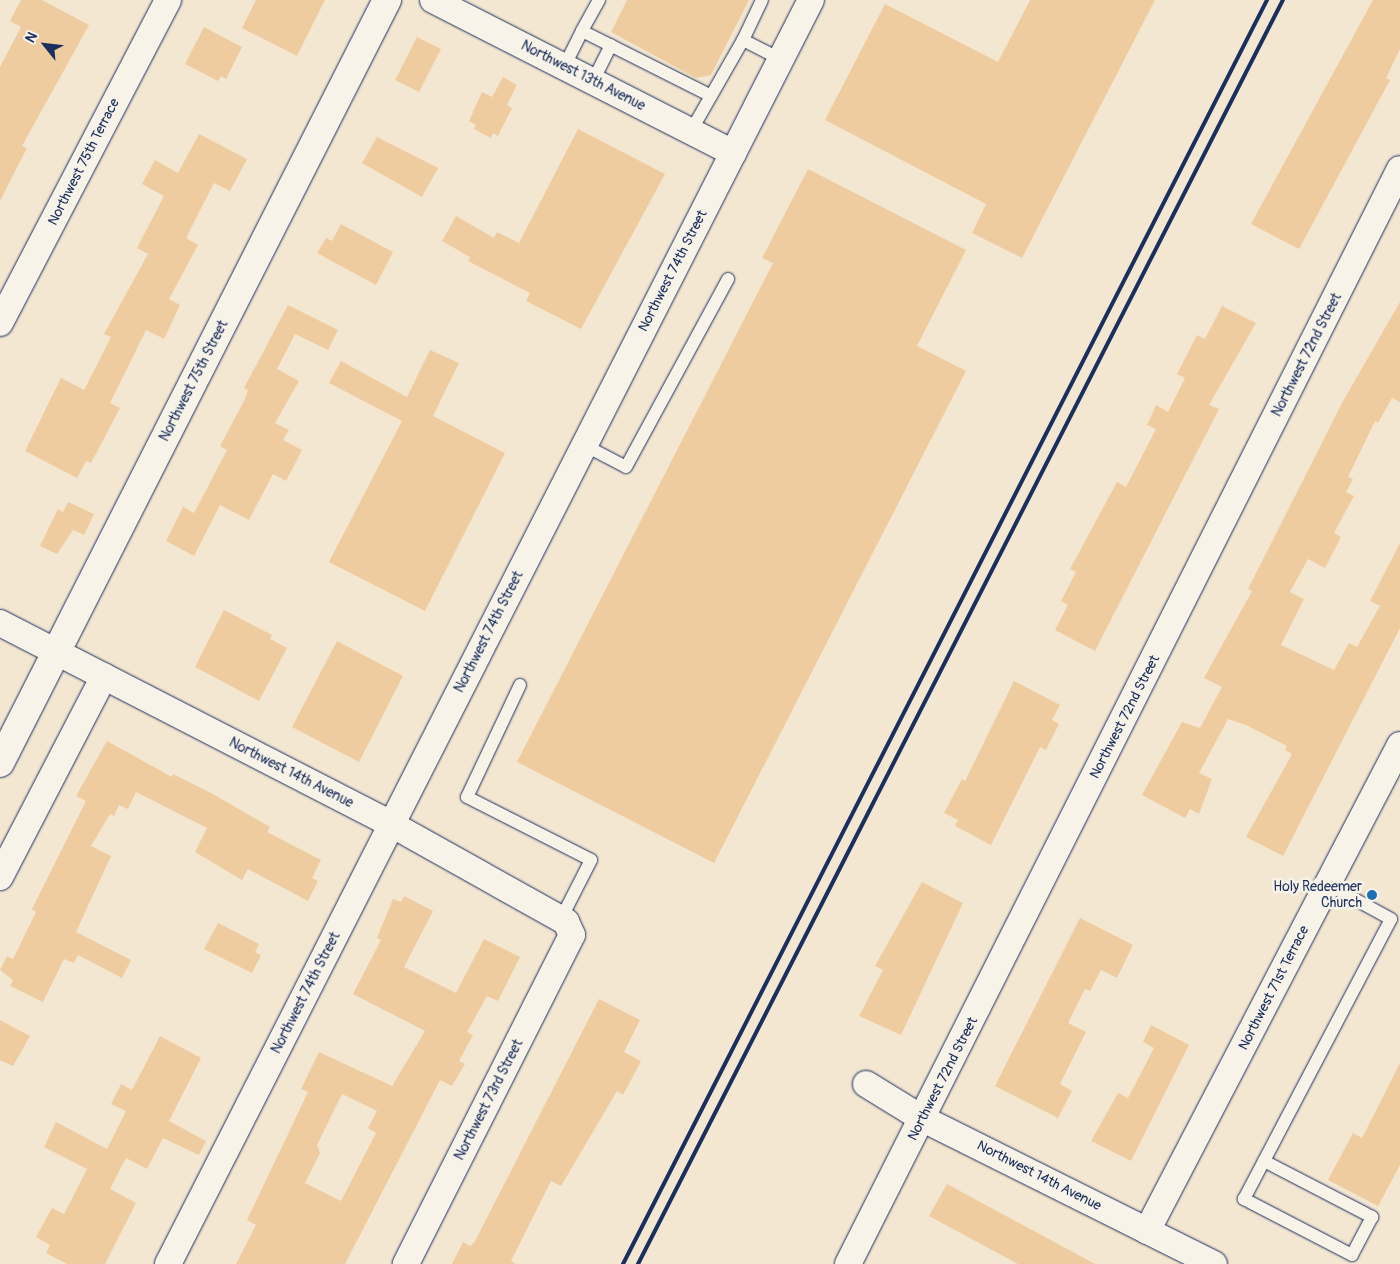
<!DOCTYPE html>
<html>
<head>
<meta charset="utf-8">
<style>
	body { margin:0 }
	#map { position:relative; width:1400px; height:1264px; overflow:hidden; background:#f4e7d2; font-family:Pangolin,sans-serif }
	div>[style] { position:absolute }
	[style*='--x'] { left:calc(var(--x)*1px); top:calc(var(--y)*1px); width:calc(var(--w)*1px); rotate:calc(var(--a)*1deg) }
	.building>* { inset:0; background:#eecc9f }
	.roads { filter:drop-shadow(0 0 1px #1b2f5e) drop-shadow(0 0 1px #1b2f5e) }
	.lane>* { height:12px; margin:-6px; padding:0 6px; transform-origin:6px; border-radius:6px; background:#f7f3e8 }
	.street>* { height:26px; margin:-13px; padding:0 13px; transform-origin:13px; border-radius:13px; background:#f7f3e8 }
	.secondary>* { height:28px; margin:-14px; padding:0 14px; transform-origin:14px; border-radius:14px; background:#f7f3e8 }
	.rail>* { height:4px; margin:-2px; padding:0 2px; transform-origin:2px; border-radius:2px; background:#1b2f5e }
	.dots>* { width:14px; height:14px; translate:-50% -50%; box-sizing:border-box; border:2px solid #f7f3e8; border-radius:50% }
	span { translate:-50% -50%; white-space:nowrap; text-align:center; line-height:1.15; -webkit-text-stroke:5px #f7f3e8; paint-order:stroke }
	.street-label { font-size:14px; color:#1b2f5e }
	.poi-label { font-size:14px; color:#1b2f5e }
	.right { translate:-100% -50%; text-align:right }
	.north { position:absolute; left:20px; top:20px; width:50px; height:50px; -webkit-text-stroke:4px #f7f3e8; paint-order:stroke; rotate:299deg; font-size:14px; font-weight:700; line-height:20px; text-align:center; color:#1b2f5e }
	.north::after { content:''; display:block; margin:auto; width:18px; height:22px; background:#1b2f5e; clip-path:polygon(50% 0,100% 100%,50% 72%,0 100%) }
</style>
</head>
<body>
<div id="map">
	<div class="building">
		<div style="clip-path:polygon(21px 0,42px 0,89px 25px,22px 146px,27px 148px,0 201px,0 67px,21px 27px,10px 21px)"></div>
		<div style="clip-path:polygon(256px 0,325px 0,297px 56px,242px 28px)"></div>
		<div style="clip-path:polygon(627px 0,749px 0,711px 75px,696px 78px,611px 32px)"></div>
		<div style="clip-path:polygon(1030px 0,1155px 0,1022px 258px,972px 233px,986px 204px,825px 120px,885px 4px,998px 62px)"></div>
		<div style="clip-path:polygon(1373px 0,1400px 0,1400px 49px,1386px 78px,1390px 80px,1299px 249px,1251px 224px)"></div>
		<div style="clip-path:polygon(204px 27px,242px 47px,226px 79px,221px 76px,218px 81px,185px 64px)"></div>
		<div style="clip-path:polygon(417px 37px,441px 49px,419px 92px,395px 80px)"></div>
		<div style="clip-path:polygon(503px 77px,517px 85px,507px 105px,512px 108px,498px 136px,493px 133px,491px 138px,474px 129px,476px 125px,469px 121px,482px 92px,492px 97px)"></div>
		<div style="clip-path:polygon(578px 129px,665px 174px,581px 329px,526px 301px,530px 293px,468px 261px,470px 257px,442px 241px,456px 216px,494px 238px,497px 232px,519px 243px)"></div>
		<div style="clip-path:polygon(199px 134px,247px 159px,230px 191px,214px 183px,186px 238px,198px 245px,169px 299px,180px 305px,164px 339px,146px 330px,110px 403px,120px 408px,91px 463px,86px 461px,77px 478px,25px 451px,61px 378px,84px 390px,111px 337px,104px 334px,148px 254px,137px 248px,164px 196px,142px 184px,155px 160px,178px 173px)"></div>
		<div style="clip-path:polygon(377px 137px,438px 168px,422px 197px,362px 163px)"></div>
		<div style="clip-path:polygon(808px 169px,966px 250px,917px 346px,966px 371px,714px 863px,517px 762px,773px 263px,762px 258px)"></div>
		<div style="clip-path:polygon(341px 224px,393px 252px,376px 285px,317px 253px,326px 238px,332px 241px)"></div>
		<div style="clip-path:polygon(1400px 302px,1400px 402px,1392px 398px,1378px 423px,1375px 421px,1348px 477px,1353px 479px,1346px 492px,1354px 496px,1334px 533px,1341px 537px,1325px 568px,1308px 559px,1290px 592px,1304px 599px,1281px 645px,1334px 670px,1349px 643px,1357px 647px,1380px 606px,1370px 601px,1400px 543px,1400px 628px,1283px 856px,1246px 837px,1292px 754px,1285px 750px,1287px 746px,1246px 725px,1228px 719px,1199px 773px,1212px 779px,1199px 814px,1190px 809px,1185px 818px,1142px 795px,1182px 722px,1200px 728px,1222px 687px,1204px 678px,1252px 591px,1248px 589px,1342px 403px)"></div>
		<div style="clip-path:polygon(288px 305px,338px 330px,328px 350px,295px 334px,277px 369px,299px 381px,275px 423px,289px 430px,283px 440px,302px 450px,286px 481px,273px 474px,249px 520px,220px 505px,194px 556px,166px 541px,183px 507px,194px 513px,227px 450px,220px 446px,245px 399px,248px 390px,244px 388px)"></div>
		<div style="clip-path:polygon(1222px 306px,1256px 323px,1209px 405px,1219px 409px,1095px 651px,1055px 630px,1068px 605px,1061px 601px,1076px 572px,1070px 569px,1117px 482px,1126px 487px,1156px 429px,1147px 425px,1156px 405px,1168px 412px,1185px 378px,1177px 374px,1197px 335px,1205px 339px)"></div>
		<div style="clip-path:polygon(430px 350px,459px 363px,433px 416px,505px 453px,425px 611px,329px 562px,402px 421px,329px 383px,341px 361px,407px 397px)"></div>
		<div style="clip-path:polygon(68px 502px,94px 514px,84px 535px,73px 530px,57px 554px,40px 546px,58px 509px,63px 512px)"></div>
		<div style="clip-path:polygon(224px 610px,272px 635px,270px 639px,287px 648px,259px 701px,195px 667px)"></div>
		<div style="clip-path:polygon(337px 641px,403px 676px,359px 762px,292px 727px)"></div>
		<div style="clip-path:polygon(1014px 681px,1060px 705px,1052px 720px,1059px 724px,1046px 750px,1040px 747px,991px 845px,955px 826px,958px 820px,944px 813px,962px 779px,965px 781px)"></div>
		<div style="clip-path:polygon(107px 741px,172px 777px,173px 774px,211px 793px,270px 827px,267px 832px,321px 860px,312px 878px,318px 881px,308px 901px,248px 869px,242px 880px,195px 852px,207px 828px,136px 792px,128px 809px,119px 805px,114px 816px,110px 814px,91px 846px,111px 856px,76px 932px,131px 960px,122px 978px,78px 955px,74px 963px,64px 959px,43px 1002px,10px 986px,13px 980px,0 970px,7px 956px,13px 959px,36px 912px,32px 909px,86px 801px,76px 796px)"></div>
		<div style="clip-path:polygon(922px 882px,963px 903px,901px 1035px,859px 1016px,883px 970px,875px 966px)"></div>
		<div style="clip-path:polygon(evenodd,404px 896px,433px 911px,404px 967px,456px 993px,484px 939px,520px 957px,498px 1001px,487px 996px,467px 1032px,473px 1035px,459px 1061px,465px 1064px,452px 1086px,440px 1080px,345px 1264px,236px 1264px,256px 1225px,247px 1220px,308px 1092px,301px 1089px,319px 1052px,392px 1086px,425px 1031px,353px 994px,381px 940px,377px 938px,393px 899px,401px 902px,404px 896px,342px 1094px,377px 1111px,368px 1128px,376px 1133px,341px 1201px,305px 1183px,320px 1153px,317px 1145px,342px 1094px)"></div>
		<div style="clip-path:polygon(1080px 918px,1133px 945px,1117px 978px,1101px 970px,1090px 991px,1085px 989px,1068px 1023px,1086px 1032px,1060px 1084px,1072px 1091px,1058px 1118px,995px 1086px)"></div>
		<div style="clip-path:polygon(218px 923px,259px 944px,255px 952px,261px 955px,252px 973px,204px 949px)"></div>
		<div style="clip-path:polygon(599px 999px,640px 1020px,624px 1052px,641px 1061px,623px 1095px,617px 1091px,561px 1186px,551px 1181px,511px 1261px,516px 1264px,452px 1264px,463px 1242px,470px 1246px,474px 1243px)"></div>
		<div style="clip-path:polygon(0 1020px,30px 1036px,13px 1066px,0 1060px)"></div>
		<div style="clip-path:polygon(1151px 1025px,1189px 1045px,1131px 1161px,1091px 1141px,1118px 1093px,1128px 1098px,1154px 1048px,1143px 1042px)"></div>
		<div style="clip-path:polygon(160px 1036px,201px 1058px,169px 1121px,206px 1141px,199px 1155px,163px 1138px,147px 1169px,126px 1158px,110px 1189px,136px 1203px,105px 1264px,67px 1264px,46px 1253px,50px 1245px,36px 1237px,52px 1208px,64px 1214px,87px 1169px,44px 1147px,56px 1122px,107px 1149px,126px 1111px,111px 1104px,121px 1084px,132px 1090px)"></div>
		<div style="clip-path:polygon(1400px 1063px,1400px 1165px,1378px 1206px,1328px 1180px,1353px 1133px,1362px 1138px)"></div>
		<div style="clip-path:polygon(947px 1184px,1095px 1264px,1018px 1264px,929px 1216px)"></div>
	</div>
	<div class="roads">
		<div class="lane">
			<div style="--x:599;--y:0;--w:35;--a:119"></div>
			<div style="--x:582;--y:31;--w:144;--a:26.7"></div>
			<div style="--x:711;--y:96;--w:64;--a:-60.3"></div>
			<div style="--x:762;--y:0;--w:44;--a:115.4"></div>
			<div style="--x:743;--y:40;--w:42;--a:27.2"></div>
			<div style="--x:564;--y:67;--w:40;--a:-63.4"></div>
			<div style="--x:593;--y:81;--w:40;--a:-63.4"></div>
			<div style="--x:691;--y:131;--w:40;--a:-60.3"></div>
			<div style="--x:584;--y:445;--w:47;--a:27.6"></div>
			<div style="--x:626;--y:467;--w:214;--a:-61.5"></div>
			<div style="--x:520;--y:685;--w:124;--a:115.3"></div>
			<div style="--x:467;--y:797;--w:139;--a:26.9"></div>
			<div style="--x:591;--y:860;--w:66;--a:117"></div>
			<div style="--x:1264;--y:1161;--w:122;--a:27.4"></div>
			<div style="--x:1372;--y:1217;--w:43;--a:117.8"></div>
			<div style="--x:1352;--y:1255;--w:122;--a:-152.6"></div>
			<div style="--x:1244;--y:1199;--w:316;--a:-62.3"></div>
			<div style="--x:1391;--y:919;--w:73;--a:-151.3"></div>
		</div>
		<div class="street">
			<div style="--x:433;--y:0;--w:337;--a:27"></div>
			<div style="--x:0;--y:323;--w:364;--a:-62.5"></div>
			<div style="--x:0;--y:623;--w:440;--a:27.2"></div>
			<div style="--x:391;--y:824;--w:201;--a:29.2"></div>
			<div style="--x:566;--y:922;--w:14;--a:65"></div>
			<div style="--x:572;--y:935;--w:369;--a:116.8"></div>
			<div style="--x:0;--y:877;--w:226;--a:-62.6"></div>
			<div style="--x:866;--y:1084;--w:67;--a:31.6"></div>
			<div style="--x:923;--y:1119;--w:325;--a:26.5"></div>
			<div style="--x:1147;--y:1231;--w:548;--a:-62.5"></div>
			<div style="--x:168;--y:1264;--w:1418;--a:-63.04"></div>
			<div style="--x:848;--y:1264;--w:1226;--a:-63.25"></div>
		</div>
		<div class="secondary">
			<div style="--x:0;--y:763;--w:856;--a:-63.11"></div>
		</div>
	</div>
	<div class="rail">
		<div style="--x:623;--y:1264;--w:1419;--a:-63"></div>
		<div style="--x:638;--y:1264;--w:1419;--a:-62.97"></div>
	</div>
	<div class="dots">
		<div style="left:1372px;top:895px;background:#1f6fb2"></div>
	</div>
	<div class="street-label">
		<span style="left:583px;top:76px;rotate:27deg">Northwest 13th Avenue</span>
		<span style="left:84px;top:162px;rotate:-63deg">Northwest 75th Terrace</span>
		<span style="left:673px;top:271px;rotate:-63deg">Northwest 74th Street</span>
		<span style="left:1307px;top:355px;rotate:-63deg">Northwest 72nd Street</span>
		<span style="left:194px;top:381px;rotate:-63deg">Northwest 75th Street</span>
		<span style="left:489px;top:632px;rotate:-63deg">Northwest 74th Street</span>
		<span style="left:1125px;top:717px;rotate:-63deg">Northwest 72nd Street</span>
		<span style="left:291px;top:773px;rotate:27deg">Northwest 14th Avenue</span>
		<span style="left:1274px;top:988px;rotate:-63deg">Northwest 71st Terrace</span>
		<span style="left:306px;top:993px;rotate:-63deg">Northwest 74th Street</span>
		<span style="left:943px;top:1079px;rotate:-63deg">Northwest 72nd Street</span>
		<span style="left:489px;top:1100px;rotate:-63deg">Northwest 73rd Street</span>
		<span style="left:1039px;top:1176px;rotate:27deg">Northwest 14th Avenue</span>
	</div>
	<div class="poi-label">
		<span class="right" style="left:1362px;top:895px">Holy Redeemer<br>Church</span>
	</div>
	<div class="north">N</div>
</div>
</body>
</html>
